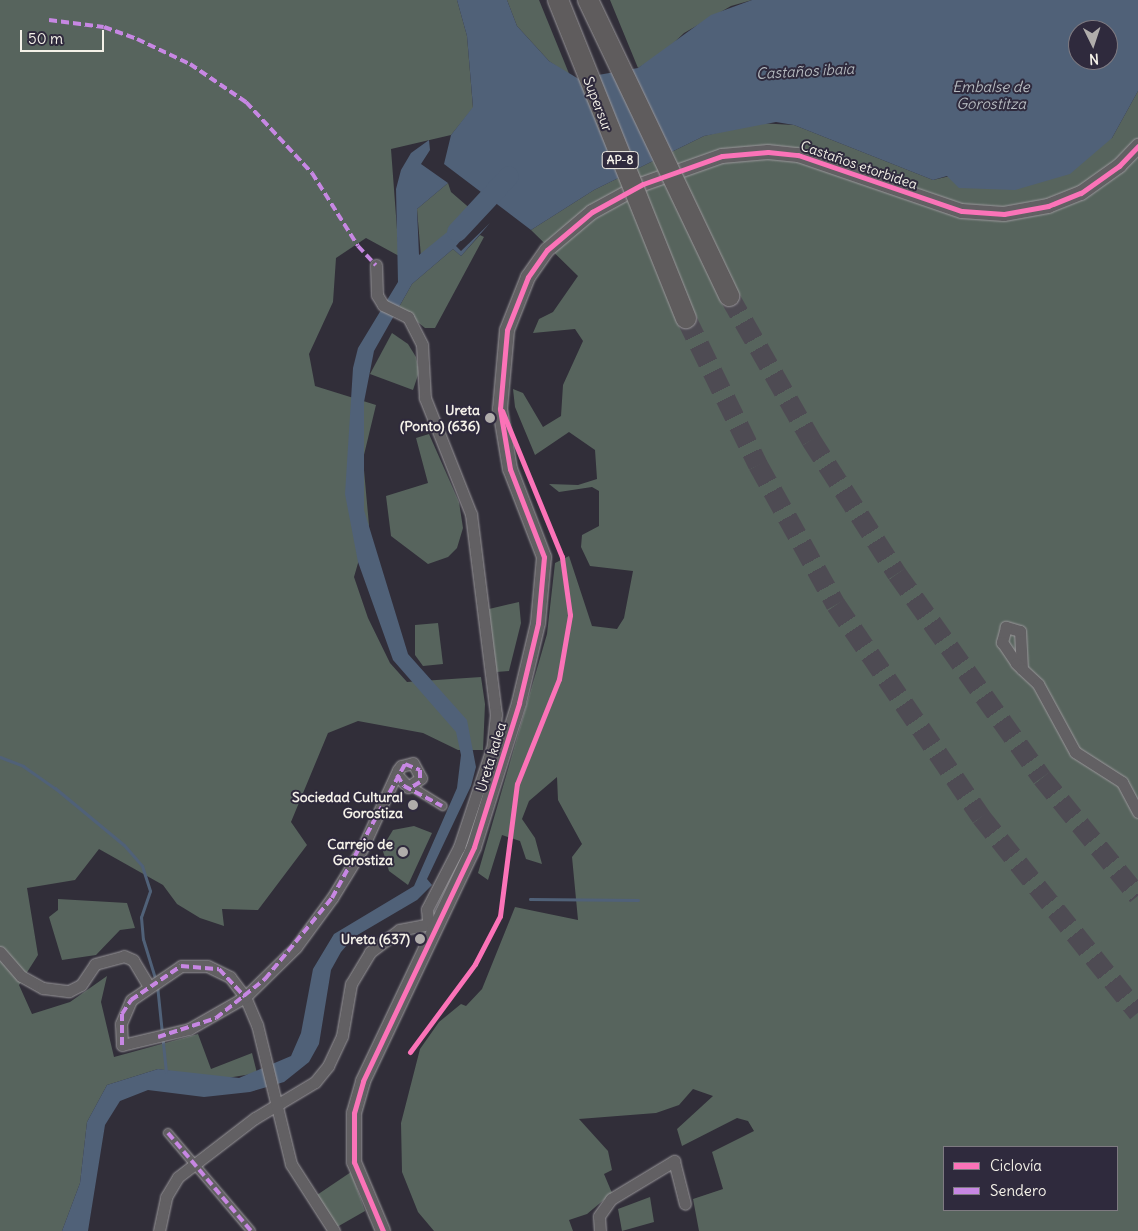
<!DOCTYPE html>
<html>
<head>
<meta charset="utf-8">
<style>
	body { margin:0 }
	#map { position:relative; width:1138px; height:1231px; overflow:hidden; background:#312e39; font-family:Delius,sans-serif }
	div>[style] { position:absolute }
	[style*='--x'] { left:calc(var(--x)*1px); top:calc(var(--y)*1px); width:calc(var(--w)*1px); rotate:calc(var(--a)*1deg) }
	.green>* { inset:0; background:#57645d }
	.water>* { inset:0; background:#506178 }
	.stream>* { height:3px; margin:-1.5px; padding:0 1.5px; transform-origin:1.5px; border-radius:1.5px; background:#506178 }
	.river>* { height:20px; margin:-10px; padding:0 10px; transform-origin:10px; border-radius:10px; background:#506178 }
	.motorway-tunnel>* { height:20px; margin-top:-10px; transform-origin:0; background:repeating-linear-gradient(90deg,#4e4b53 0 20px,transparent 0 30px) }
	.roads { filter:drop-shadow(0 0 1px #9a989b) drop-shadow(0 0 1px #9a989b) }
	.pedestrian>* { height:8px; margin:-4px; padding:0 4px; transform-origin:4px; border-radius:4px; background:#626063 }
	.minor>* { height:11px; margin:-5.5px; padding:0 5.5px; transform-origin:5.5px; border-radius:5.5px; background:#626063 }
	.tertiary>* { height:14px; margin:-7px; padding:0 7px; transform-origin:7px; border-radius:7px; background:#626063 }
	.bridges { filter:drop-shadow(0 0 1px #9a989b) drop-shadow(0 0 1px #9a989b) }
	.motorway-bridge>* { height:20px; margin:-10px; padding:0 10px; transform-origin:10px; border-radius:10px; background:#5f5c5d }
	.quiet>* { height:4px; margin-top:-2px; transform-origin:0; background:repeating-linear-gradient(90deg,#c787e3 0 8px,transparent 0 12px) }
	.cycleway>* { height:5px; margin:-2.5px; padding:0 2.5px; transform-origin:2.5px; border-radius:2.5px; background:#fb73b8 }
	.dots>* { width:14px; height:14px; translate:-50% -50%; box-sizing:border-box; border:2px solid #2f2a3d; border-radius:50% }
	span { translate:-50% -50%; white-space:nowrap; text-align:center; line-height:1.15; -webkit-text-stroke:4px #2f2a3d; paint-order:stroke }
	.shield-label span { padding:1px 4px; background:#2f2a3d; border:1px solid; border-radius:4px; -webkit-text-stroke-width:0 }
	.shield-label { font-size:12px; color:#f4f1e8; font-weight:700 }
	.street-label { font-size:14px; color:#f4f1e8 }
	.poi-label { font-size:14px; color:#f4f1e8; font-weight:700 }
	.right { translate:-100% -50%; text-align:right }
	.water-label { font-size:15px; color:#b4b9be; font-style:italic }
	.legend { position:absolute; left:943px; top:1146px; width:175px; height:65px; box-sizing:border-box; background:#2f2a3d; border:1px solid #7e7a81; margin:0; padding:6px 9px; list-style:none; font-size:15px; color:#f4f1e8 }
	.legend li { display:flex; align-items:center; gap:10px; height:25px }
	.legend b { width:25px; border:1px solid #7e7a81 }
	.north { position:absolute; left:1068px; top:20px; width:50px; height:50px; box-sizing:border-box; background:#2f2a3d; border:1px solid #7e7a81; border-radius:50%; rotate:176deg; font-size:14px; font-weight:700; line-height:20px; text-align:center; color:#f4f1e8 }
	.north::after { content:''; display:block; margin:auto; width:18px; height:22px; background:#b0adab; clip-path:polygon(50% 0,100% 100%,50% 72%,0 100%) }
	.scale { position:absolute; left:20px; top:30px; width:84px; height:22px; box-sizing:border-box; border:2px solid #f4f1e8; border-top:0; padding-left:6px; font-size:15px; line-height:18px; white-space:nowrap; color:#f4f1e8; -webkit-text-stroke:4px #2f2a3d; paint-order:stroke }
</style>
</head>
<body>
<div id="map">
	<div class="green">
		<div style="clip-path:polygon(0 0,457px 0,467px 36px,473px 108px,451px 135px,391px 149px,399px 256px,366px 238px,336px 258px,333px 302px,309px 354px,315px 386px,376px 405px,363px 459px,369px 525px,354px 577px,368px 618px,390px 663px,407px 682px,481px 677px,485px 704px,483px 750px,458px 750px,423px 733px,358px 721px,328px 733px,291px 822px,307px 845px,258px 910px,222px 909px,224px 926px,200px 918px,177px 904px,163px 885px,99px 849px,75px 880px,27px 888px,38px 955px,19px 985px,32px 1014px,70px 1002px,107px 976px,101px 1002px,114px 1057px,198px 1034px,211px 1069px,252px 1053px,257px 1073px,221px 1079px,158px 1069px,107px 1085px,87px 1122px,80px 1183px,62px 1231px,0 1231px)"></div>
		<div style="clip-path:polygon(507px 0,539px 0,570px 76px,549px 61px,517px 26px)"></div>
		<div style="clip-path:polygon(610px 0,752px 0,731px 6px,684px 33px,663px 53px,638px 68px)"></div>
		<div style="clip-path:polygon(evenodd,1138px 91px,1138px 1231px,699px 1231px,693px 1199px,723px 1189px,712px 1152px,754px 1131px,748px 1121px,737px 1118px,682px 1146px,677px 1129px,713px 1096px,693px 1089px,679px 1105px,656px 1113px,579px 1119px,608px 1151px,612px 1170px,604px 1174px,612px 1193px,587px 1214px,569px 1220px,573px 1231px,434px 1231px,418px 1212px,402px 1172px,401px 1123px,420px 1049px,439px 1022px,461px 1004px,466px 1006px,482px 989px,515px 907px,578px 920px,572px 857px,582px 844px,558px 800px,557px 777px,529px 801px,522px 819px,535px 838px,542px 864px,526px 859px,520px 841px,502px 835px,488px 880px,478px 873px,547px 634px,555px 563px,569px 556px,592px 626px,617px 629px,624px 618px,633px 571px,590px 566px,581px 547px,582px 535px,599px 526px,599px 491px,592px 487px,559px 492px,549px 484px,578px 485px,597px 479px,595px 450px,569px 432px,535px 455px,515px 407px,513px 389px,523px 393px,543px 427px,561px 416px,563px 385px,583px 341px,575px 329px,533px 333px,539px 319px,553px 312px,578px 276px,531px 230px,594px 190px,704px 136px,757px 123px,794px 125px,933px 180px,1112px 138px,1138px 91px,944px 1147px,1117px 1147px,1117px 1210px,944px 1210px,944px 1147px)"></div>
		<div style="clip-path:polygon(448px 183px,451px 192px,473px 211px,421px 257px,417px 209px)"></div>
		<div style="clip-path:polygon(480px 235px,484px 237px,435px 328px,425px 328px,399px 307px,412px 284px,453px 249px,461px 256px)"></div>
		<div style="clip-path:polygon(392px 333px,408px 344px,416px 357px,419px 372px,413px 390px,370px 374px)"></div>
		<div style="clip-path:polygon(429px 434px,459px 502px,463px 528px,457px 548px,448px 557px,428px 564px,391px 536px,386px 496px,428px 483px,416px 438px)"></div>
		<div style="clip-path:polygon(519px 602px,521px 623px,509px 671px,496px 672px,489px 609px)"></div>
		<div style="clip-path:polygon(438px 623px,443px 664px,423px 666px,415px 655px,415px 625px)"></div>
		<div style="clip-path:polygon(414px 826px,432px 833px,408px 885px,389px 871px,382px 848px,393px 830px)"></div>
		<div style="clip-path:polygon(58px 899px,127px 903px,135px 928px,120px 930px,96px 955px,62px 960px,49px 917px,58px 910px)"></div>
		<div style="clip-path:polygon(351px 1172px,365px 1211px,337px 1227px,314px 1197px)"></div>
		<div style="clip-path:polygon(650px 1197px,654px 1222px,622px 1231px,618px 1209px)"></div>
	</div>
	<div class="water">
		<div style="clip-path:polygon(evenodd,457px 0,507px 0,517px 26px,549px 61px,587px 84px,598px 75px,638px 68px,711px 15px,752px 0,1138px 0,1138px 91px,1112px 138px,1070px 174px,1015px 190px,959px 188px,947px 176px,933px 180px,794px 125px,776px 122px,704px 136px,594px 190px,531px 230px,444px 164px,451px 135px,473px 107px,467px 36px,457px 0,1078px 30px,1108px 30px,1108px 60px,1078px 60px,1078px 30px)"></div>
		<div style="clip-path:polygon(429px 140px,430px 150px,421px 164px,448px 183px,417px 209px,419px 255px,473px 211px,481px 217px,456px 246px,461px 251px,490px 223px,461px 256px,453px 249px,412px 284px,374px 351px,364px 402px,364px 510px,408px 654px,467px 720px,476px 767px,471px 786px,427px 879px,432px 885px,417px 900px,354px 937px,341px 952px,331px 970px,319px 1044px,309px 1062px,284px 1082px,250px 1092px,204px 1097px,148px 1090px,120px 1101px,105px 1125px,88px 1231px,62px 1231px,80px 1183px,87px 1122px,107px 1085px,158px 1069px,239px 1078px,291px 1056px,301px 1033px,313px 969px,334px 934px,414px 886px,457px 788px,461px 755px,456px 732px,393px 660px,358px 562px,345px 494px,353px 368px,358px 348px,398px 282px,396px 189px,401px 170px,411px 153px)"></div>
	</div>
	<div class="stream">
		<div style="--x:0;--y:757;--w:25;--a:21"></div>
		<div style="--x:23;--y:766;--w:39;--a:35"></div>
		<div style="--x:55;--y:788;--w:89;--a:39.6"></div>
		<div style="--x:124;--y:845;--w:28;--a:49"></div>
		<div style="--x:142;--y:866;--w:26;--a:72"></div>
		<div style="--x:150;--y:891;--w:28;--a:109"></div>
		<div style="--x:141;--y:917;--w:22;--a:85"></div>
		<div style="--x:143;--y:939;--w:41;--a:72.9"></div>
		<div style="--x:530;--y:899;--w:108;--a:0.5"></div>
		<div style="--x:157;--y:985;--w:87;--a:84.1"></div>
	</div>
	<div class="river">
		<div style="--x:457;--y:232;--w:76;--a:-47.1"></div>
	</div>
	<div class="motorway-tunnel">
		<div style="--x:729;--y:296;--w:166;--a:60.3"></div>
		<div style="--x:811;--y:440;--w:159;--a:57.3"></div>
		<div style="--x:897;--y:574;--w:250;--a:54.6"></div>
		<div style="--x:1042;--y:778;--w:152;--a:50.9"></div>
		<div style="--x:686;--y:318;--w:164;--a:63.9"></div>
		<div style="--x:758;--y:465;--w:160;--a:60.9"></div>
		<div style="--x:836;--y:605;--w:257;--a:55.6"></div>
		<div style="--x:981;--y:817;--w:251;--a:51.3"></div>
	</div>
	<div class="roads">
		<div class="pedestrian">
			<div style="--x:412;--y:787;--w:36;--a:32"></div>
			<div style="--x:168;--y:1133;--w:128;--a:49.7"></div>
		</div>
		<div class="minor">
			<div style="--x:376;--y:265;--w:30;--a:88"></div>
			<div style="--x:377;--y:295;--w:12;--a:59"></div>
			<div style="--x:383;--y:305;--w:28;--a:26"></div>
			<div style="--x:408;--y:317;--w:31;--a:63"></div>
			<div style="--x:422;--y:345;--w:53;--a:86.8"></div>
			<div style="--x:425;--y:398;--w:125;--a:68.4"></div>
			<div style="--x:471;--y:514;--w:202;--a:82.9"></div>
			<div style="--x:496;--y:714;--w:31;--a:96"></div>
			<div style="--x:493;--y:745;--w:108;--a:108.4"></div>
			<div style="--x:459;--y:847;--w:70;--a:117.3"></div>
			<div style="--x:427;--y:909;--w:12;--a:85"></div>
			<div style="--x:1022;--y:669;--w:38;--a:-93"></div>
			<div style="--x:1020;--y:631;--w:15;--a:-164"></div>
			<div style="--x:1006;--y:627;--w:16;--a:105"></div>
			<div style="--x:1002;--y:642;--w:25;--a:56"></div>
			<div style="--x:1016;--y:663;--w:8;--a:45"></div>
			<div style="--x:1022;--y:669;--w:22;--a:43"></div>
			<div style="--x:1038;--y:684;--w:77;--a:61.4"></div>
			<div style="--x:1075;--y:752;--w:56;--a:32.6"></div>
			<div style="--x:1122;--y:782;--w:34;--a:62"></div>
			<div style="--x:0;--y:952;--w:32;--a:49"></div>
			<div style="--x:21;--y:976;--w:25;--a:29"></div>
			<div style="--x:43;--y:988;--w:26;--a:7"></div>
			<div style="--x:69;--y:991;--w:13;--a:-27"></div>
			<div style="--x:81;--y:985;--w:25;--a:-56"></div>
			<div style="--x:95;--y:964;--w:30;--a:-15"></div>
			<div style="--x:124;--y:956;--w:10;--a:24"></div>
			<div style="--x:133;--y:960;--w:29;--a:59"></div>
			<div style="--x:159;--y:1231;--w:35;--a:-78"></div>
			<div style="--x:166;--y:1197;--w:23;--a:-59"></div>
			<div style="--x:178;--y:1177;--w:97;--a:-37.5"></div>
			<div style="--x:255;--y:1118;--w:70;--a:-31"></div>
			<div style="--x:315;--y:1082;--w:21;--a:-51"></div>
			<div style="--x:328;--y:1066;--w:33;--a:-65"></div>
			<div style="--x:342;--y:1036;--w:53;--a:-80.2"></div>
			<div style="--x:351;--y:984;--w:37;--a:-59"></div>
			<div style="--x:370;--y:952;--w:36;--a:-37"></div>
			<div style="--x:399;--y:930;--w:36;--a:-11"></div>
			<div style="--x:334;--y:1231;--w:80;--a:-122.7"></div>
			<div style="--x:291;--y:1164;--w:143;--a:-103.7"></div>
			<div style="--x:257;--y:1025;--w:30;--a:-113"></div>
			<div style="--x:245;--y:997;--w:25;--a:-127"></div>
			<div style="--x:230;--y:977;--w:25;--a:-154"></div>
			<div style="--x:207;--y:966;--w:26;--a:180"></div>
			<div style="--x:181;--y:966;--w:60;--a:145.8"></div>
			<div style="--x:131;--y:1000;--w:26;--a:113"></div>
			<div style="--x:121;--y:1024;--w:21;--a:87"></div>
			<div style="--x:122;--y:1045;--w:69;--a:-13.4"></div>
			<div style="--x:189;--y:1029;--w:64;--a:-29.7"></div>
			<div style="--x:245;--y:997;--w:71;--a:-44.4"></div>
			<div style="--x:296;--y:947;--w:61;--a:-53.7"></div>
			<div style="--x:332;--y:898;--w:57;--a:-58.5"></div>
			<div style="--x:362;--y:849;--w:87;--a:-65.5"></div>
			<div style="--x:398;--y:770;--w:5;--a:-53"></div>
			<div style="--x:401;--y:766;--w:12;--a:-14"></div>
			<div style="--x:413;--y:763;--w:17;--a:62"></div>
			<div style="--x:421;--y:778;--w:16;--a:145"></div>
			<div style="--x:408;--y:787;--w:16;--a:-133"></div>
			<div style="--x:600;--y:1231;--w:15;--a:-94"></div>
			<div style="--x:599;--y:1216;--w:21;--a:-55"></div>
			<div style="--x:611;--y:1199;--w:74;--a:-31.1"></div>
			<div style="--x:674;--y:1161;--w:44;--a:75.7"></div>
		</div>
		<div class="tertiary">
			<div style="--x:383;--y:1231;--w:75;--a:-112.8"></div>
			<div style="--x:354;--y:1162;--w:49;--a:-90"></div>
			<div style="--x:354;--y:1113;--w:33;--a:-74"></div>
			<div style="--x:363;--y:1081;--w:259;--a:-64.6"></div>
			<div style="--x:474;--y:847;--w:151;--a:-72.6"></div>
			<div style="--x:519;--y:703;--w:82;--a:-76.6"></div>
			<div style="--x:538;--y:623;--w:66;--a:-84.8"></div>
			<div style="--x:544;--y:557;--w:94;--a:-111.1"></div>
			<div style="--x:510;--y:469;--w:61;--a:-99.5"></div>
			<div style="--x:500;--y:409;--w:79;--a:-84.9"></div>
			<div style="--x:507;--y:330;--w:57;--a:-68.4"></div>
			<div style="--x:528;--y:277;--w:33;--a:-55"></div>
			<div style="--x:547;--y:250;--w:59;--a:-40.2"></div>
			<div style="--x:592;--y:212;--w:58;--a:-28.8"></div>
			<div style="--x:643;--y:184;--w:84;--a:-19.5"></div>
			<div style="--x:722;--y:156;--w:46;--a:-5"></div>
			<div style="--x:768;--y:152;--w:30;--a:6"></div>
			<div style="--x:798;--y:155;--w:173;--a:18.9"></div>
			<div style="--x:962;--y:211;--w:42;--a:4.1"></div>
			<div style="--x:1004;--y:214;--w:45;--a:-10.3"></div>
			<div style="--x:1048;--y:206;--w:35;--a:-22"></div>
			<div style="--x:1081;--y:193;--w:47;--a:-35.4"></div>
			<div style="--x:1119;--y:166;--w:28;--a:-46"></div>
		</div>
	</div>
	<div class="bridges">
		<div class="motorway-bridge">
			<div style="--x:558;--y:0;--w:343;--a:68.1"></div>
			<div style="--x:588;--y:0;--w:328;--a:64.5"></div>
		</div>
	</div>
	<div class="quiet">
		<div style="--x:49;--y:20;--w:55;--a:7.3"></div>
		<div style="--x:104;--y:27;--w:35;--a:20"></div>
		<div style="--x:137;--y:39;--w:59;--a:25.3"></div>
		<div style="--x:190;--y:64;--w:68;--a:34.2"></div>
		<div style="--x:246;--y:102;--w:97;--a:47.1"></div>
		<div style="--x:312;--y:173;--w:86;--a:57.8"></div>
		<div style="--x:358;--y:246;--w:26;--a:47"></div>
		<div style="--x:397;--y:775;--w:13;--a:58"></div>
		<div style="--x:404;--y:786;--w:43;--a:27.8"></div>
		<div style="--x:158;--y:1037;--w:61;--a:-18.1"></div>
		<div style="--x:216;--y:1018;--w:63;--a:-38.5"></div>
		<div style="--x:265;--y:979;--w:105;--a:-50.4"></div>
		<div style="--x:332;--y:898;--w:153;--a:-61.4"></div>
		<div style="--x:405;--y:764;--w:16;--a:22"></div>
		<div style="--x:420;--y:770;--w:12;--a:90"></div>
		<div style="--x:420;--y:782;--w:9;--a:148"></div>
		<div style="--x:122;--y:1045;--w:31;--a:-90"></div>
		<div style="--x:122;--y:1014;--w:17;--a:-57"></div>
		<div style="--x:131;--y:1000;--w:60;--a:-34.2"></div>
		<div style="--x:181;--y:966;--w:38;--a:5"></div>
		<div style="--x:219;--y:969;--w:38;--a:47"></div>
		<div style="--x:168;--y:1133;--w:128;--a:49.7"></div>
	</div>
	<div class="cycleway">
		<div style="--x:410;--y:1052;--w:109;--a:-53.5"></div>
		<div style="--x:475;--y:964;--w:54;--a:-62.5"></div>
		<div style="--x:500;--y:916;--w:133;--a:-82.7"></div>
		<div style="--x:517;--y:784;--w:113;--a:-68.2"></div>
		<div style="--x:559;--y:679;--w:65;--a:-80.2"></div>
		<div style="--x:570;--y:615;--w:59;--a:-97.9"></div>
		<div style="--x:562;--y:557;--w:158;--a:-112.3"></div>
		<div style="--x:383;--y:1231;--w:75;--a:-112.8"></div>
		<div style="--x:354;--y:1162;--w:49;--a:-90"></div>
		<div style="--x:354;--y:1113;--w:33;--a:-74"></div>
		<div style="--x:363;--y:1081;--w:259;--a:-64.6"></div>
		<div style="--x:474;--y:847;--w:151;--a:-72.6"></div>
		<div style="--x:519;--y:703;--w:82;--a:-76.6"></div>
		<div style="--x:538;--y:623;--w:66;--a:-84.8"></div>
		<div style="--x:544;--y:557;--w:94;--a:-111.1"></div>
		<div style="--x:510;--y:469;--w:61;--a:-99.5"></div>
		<div style="--x:500;--y:409;--w:79;--a:-84.9"></div>
		<div style="--x:507;--y:330;--w:57;--a:-68.4"></div>
		<div style="--x:528;--y:277;--w:33;--a:-55"></div>
		<div style="--x:547;--y:250;--w:59;--a:-40.2"></div>
		<div style="--x:592;--y:212;--w:58;--a:-28.8"></div>
		<div style="--x:643;--y:184;--w:84;--a:-19.5"></div>
		<div style="--x:722;--y:156;--w:46;--a:-5"></div>
		<div style="--x:768;--y:152;--w:30;--a:6"></div>
		<div style="--x:798;--y:155;--w:173;--a:18.9"></div>
		<div style="--x:962;--y:211;--w:42;--a:4.1"></div>
		<div style="--x:1004;--y:214;--w:45;--a:-10.3"></div>
		<div style="--x:1048;--y:206;--w:35;--a:-22"></div>
		<div style="--x:1081;--y:193;--w:47;--a:-35.4"></div>
		<div style="--x:1119;--y:166;--w:28;--a:-46"></div>
	</div>
	<div class="dots">
		<div style="left:490px;top:418px;background:#b0adab"></div>
		<div style="left:413px;top:805px;background:#b0adab"></div>
		<div style="left:403px;top:852px;background:#b0adab"></div>
		<div style="left:420px;top:939px;background:#b0adab"></div>
	</div>
	<div class="shield-label">
		<span style="left:620px;top:160px">AP-8</span>
	</div>
	<div class="street-label">
		<span style="left:598px;top:104px;rotate:69deg">Supersur</span>
		<span style="left:859px;top:165px;rotate:19deg">Castaños etorbidea</span>
		<span style="left:491px;top:757px;rotate:-73deg">Ureta kalea</span>
	</div>
	<div class="poi-label">
		<span class="right" style="left:480px;top:418px">Ureta<br>(Ponto) (636)</span>
		<span class="right" style="left:403px;top:805px">Sociedad Cultural<br>Gorostiza</span>
		<span class="right" style="left:393px;top:852px">Carrejo de<br>Gorostiza</span>
		<span class="right" style="left:410px;top:939px">Ureta (637)</span>
	</div>
	<div class="water-label">
		<span style="left:805px;top:71px;rotate:-3deg">Castaños ibaia</span>
		<span style="left:991px;top:95px">Embalse de<br>Gorostitza</span>
	</div>
	<ul class="legend">
	<li><b style="height:6px;background:#fb73b8"></b>Ciclovía</li>
	<li><b style="height:6px;background:#c787e3"></b>Sendero</li>
	</ul>
	<div class="north">N</div>
	<div class="scale">50 m</div>
</div>
</body>
</html>
